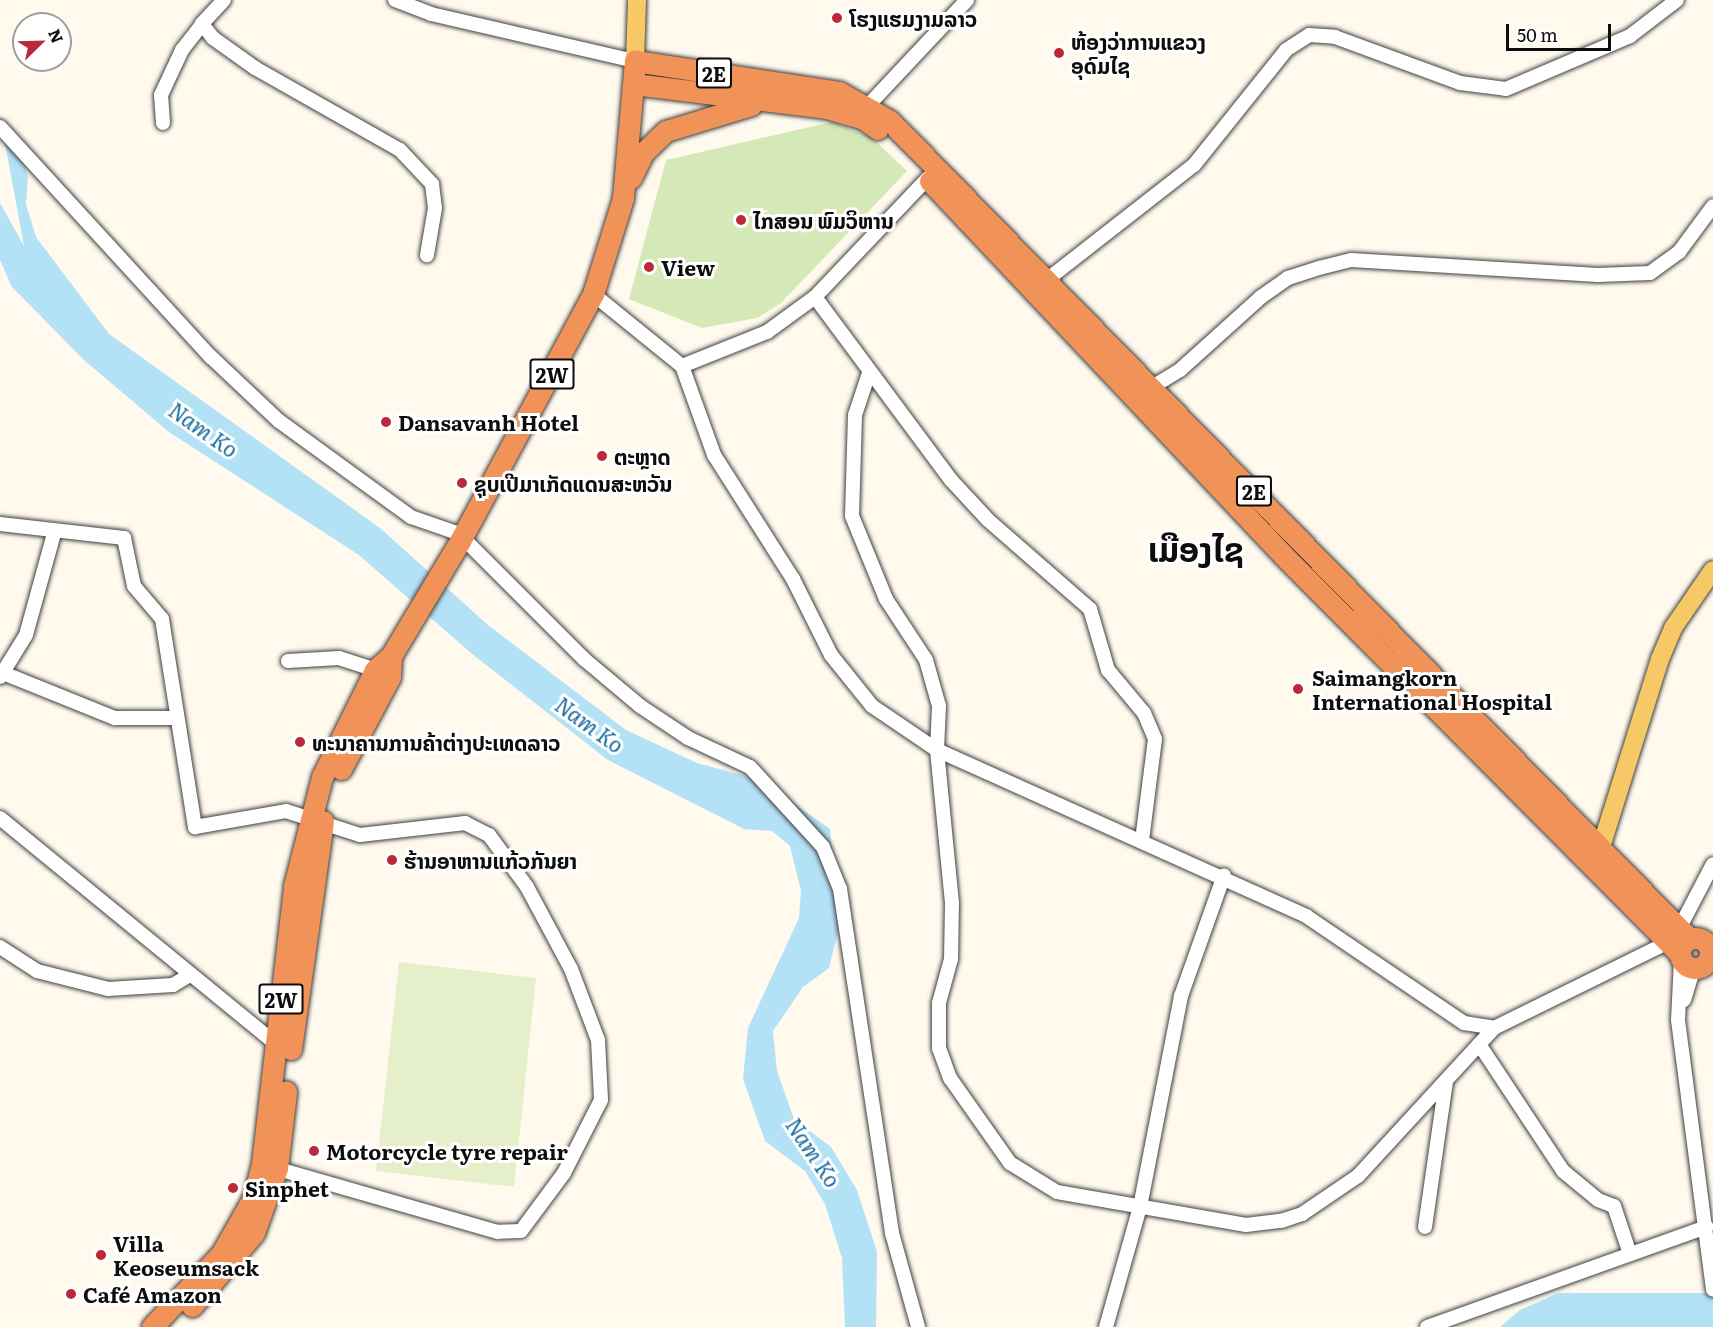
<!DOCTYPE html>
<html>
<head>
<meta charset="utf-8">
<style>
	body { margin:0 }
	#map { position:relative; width:1713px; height:1327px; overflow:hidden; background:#fffaed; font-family:Literata,"Noto Sans Lao",serif }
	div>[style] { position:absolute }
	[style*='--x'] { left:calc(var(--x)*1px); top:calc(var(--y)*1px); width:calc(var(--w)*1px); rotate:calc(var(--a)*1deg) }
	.green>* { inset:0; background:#d4e8b8 }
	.pitch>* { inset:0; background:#e5efc9 }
	.water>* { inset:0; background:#b3e1f5 }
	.roads { filter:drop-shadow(0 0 2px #404040) drop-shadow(0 0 2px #404040) }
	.minor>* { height:14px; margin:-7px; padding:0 7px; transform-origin:7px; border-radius:7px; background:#fff }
	.major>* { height:18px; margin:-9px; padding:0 9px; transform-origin:9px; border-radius:9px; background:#f6c866 }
	.highway>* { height:21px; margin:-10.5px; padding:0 10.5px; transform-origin:10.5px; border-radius:10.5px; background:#f19358 }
	.highway>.ring { margin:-10.5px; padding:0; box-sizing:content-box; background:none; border:21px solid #f19358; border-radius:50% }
	.dots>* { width:16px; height:16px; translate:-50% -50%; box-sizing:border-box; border:3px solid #fff; border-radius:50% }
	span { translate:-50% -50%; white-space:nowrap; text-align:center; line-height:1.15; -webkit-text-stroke:6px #fff; paint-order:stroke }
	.shield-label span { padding:2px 4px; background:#fff; border:2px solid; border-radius:4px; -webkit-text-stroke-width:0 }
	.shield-label { font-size:20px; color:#0d0d0d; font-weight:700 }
	.poi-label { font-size:21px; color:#0d0d0d; font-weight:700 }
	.left { translate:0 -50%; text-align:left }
	.water-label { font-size:22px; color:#196c9c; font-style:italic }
	.town-label { font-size:33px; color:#0d0d0d; font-weight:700 }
	.north { position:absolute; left:12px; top:12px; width:60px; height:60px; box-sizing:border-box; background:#fff; border:2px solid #9e9e9e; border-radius:50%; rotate:67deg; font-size:16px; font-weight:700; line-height:24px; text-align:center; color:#0d0d0d }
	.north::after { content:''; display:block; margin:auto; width:21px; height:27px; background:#ba2839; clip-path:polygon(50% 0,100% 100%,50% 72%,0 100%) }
	.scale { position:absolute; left:1506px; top:24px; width:105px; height:27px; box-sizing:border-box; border:3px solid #0d0d0d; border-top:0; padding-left:8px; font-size:18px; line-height:21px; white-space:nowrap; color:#0d0d0d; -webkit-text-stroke:4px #fff; paint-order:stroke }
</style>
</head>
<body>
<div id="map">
	<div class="green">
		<div style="clip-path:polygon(832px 122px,871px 137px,907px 171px,781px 303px,757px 318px,702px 328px,629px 299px,666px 160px)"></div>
	</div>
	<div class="pitch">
		<div style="clip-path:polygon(399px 962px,536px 978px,514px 1187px,376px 1171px)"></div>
	</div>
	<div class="water">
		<div style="clip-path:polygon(0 116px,13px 133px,28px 176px,26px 204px,36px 237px,109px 334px,380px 528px,488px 625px,626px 730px,697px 763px,761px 780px,830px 829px,839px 928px,829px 968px,803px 987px,773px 1031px,777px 1071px,794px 1119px,831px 1147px,857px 1190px,877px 1252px,876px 1327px,845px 1327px,842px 1258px,825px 1204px,805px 1171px,765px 1141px,743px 1079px,748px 1028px,799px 918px,801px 891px,790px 846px,772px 831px,744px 829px,608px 760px,471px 653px,359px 555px,169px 432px,84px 360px,12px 287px,0 260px,0 203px,24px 246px)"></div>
		<div style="clip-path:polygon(1558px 1293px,1713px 1293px,1713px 1327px,1500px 1327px,1520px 1310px)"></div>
	</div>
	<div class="roads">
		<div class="minor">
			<div style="--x:224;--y:0;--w:33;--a:133"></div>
			<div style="--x:202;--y:24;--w:18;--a:52"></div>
			<div style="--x:213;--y:38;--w:52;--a:35.5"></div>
			<div style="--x:255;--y:68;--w:167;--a:29.5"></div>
			<div style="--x:400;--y:150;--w:47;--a:46.7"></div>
			<div style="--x:432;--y:184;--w:24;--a:83"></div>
			<div style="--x:435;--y:208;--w:48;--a:99.7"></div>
			<div style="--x:395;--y:0;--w:39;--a:21"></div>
			<div style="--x:431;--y:14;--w:209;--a:13"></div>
			<div style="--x:861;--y:113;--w:155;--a:-46.8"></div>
			<div style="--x:163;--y:123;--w:28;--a:-94"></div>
			<div style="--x:161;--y:95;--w:50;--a:-65"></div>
			<div style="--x:182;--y:50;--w:33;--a:-52"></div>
			<div style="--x:0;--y:127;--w:312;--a:47.5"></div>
			<div style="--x:211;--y:357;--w:93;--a:43.3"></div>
			<div style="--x:279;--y:421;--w:163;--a:36"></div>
			<div style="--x:411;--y:517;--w:55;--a:19.1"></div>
			<div style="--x:1048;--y:279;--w:185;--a:-38"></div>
			<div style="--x:1194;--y:165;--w:147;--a:-51.3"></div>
			<div style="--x:1286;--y:50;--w:27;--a:-33"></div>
			<div style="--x:1309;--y:35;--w:26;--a:4"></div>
			<div style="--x:1335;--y:37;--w:133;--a:20.2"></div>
			<div style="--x:1460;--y:83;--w:46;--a:7.4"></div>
			<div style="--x:1506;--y:89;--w:135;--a:-23.1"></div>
			<div style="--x:1630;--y:36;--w:59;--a:-37.5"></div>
			<div style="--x:593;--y:294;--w:114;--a:39"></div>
			<div style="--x:682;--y:366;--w:92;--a:-21.8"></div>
			<div style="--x:767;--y:332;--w:59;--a:-36.1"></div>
			<div style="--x:815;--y:297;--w:164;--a:-46.5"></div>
			<div style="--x:815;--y:297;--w:228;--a:53.4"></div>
			<div style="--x:951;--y:480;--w:54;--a:47.2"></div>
			<div style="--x:988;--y:520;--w:135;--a:41.1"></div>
			<div style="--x:1090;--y:609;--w:64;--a:73.6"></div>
			<div style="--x:1108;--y:670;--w:56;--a:50.1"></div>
			<div style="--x:1144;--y:713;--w:28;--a:67"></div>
			<div style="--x:1155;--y:739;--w:103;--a:97.3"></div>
			<div style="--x:682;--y:366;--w:95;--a:70.2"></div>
			<div style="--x:714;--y:455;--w:147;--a:57.5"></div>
			<div style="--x:793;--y:579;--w:85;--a:63.4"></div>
			<div style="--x:831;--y:655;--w:65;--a:51.2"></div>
			<div style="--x:872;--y:706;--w:78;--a:34.1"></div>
			<div style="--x:937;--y:750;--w:405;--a:24.2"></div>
			<div style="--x:1306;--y:916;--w:191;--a:34.1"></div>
			<div style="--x:1464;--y:1023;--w:30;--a:9"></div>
			<div style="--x:1494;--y:1028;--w:193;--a:-26.2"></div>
			<div style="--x:869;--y:373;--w:44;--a:108.4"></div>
			<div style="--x:855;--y:415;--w:101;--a:91.7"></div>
			<div style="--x:852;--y:516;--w:90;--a:67.7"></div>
			<div style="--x:886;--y:599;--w:73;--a:56.7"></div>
			<div style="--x:926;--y:660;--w:48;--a:74.2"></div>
			<div style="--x:939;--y:706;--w:44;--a:92.6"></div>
			<div style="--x:937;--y:750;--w:154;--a:84.4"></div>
			<div style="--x:952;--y:903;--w:56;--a:91"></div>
			<div style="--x:951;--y:959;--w:46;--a:105.3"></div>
			<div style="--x:939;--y:1003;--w:45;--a:90"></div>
			<div style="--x:939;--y:1048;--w:32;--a:70"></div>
			<div style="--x:950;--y:1078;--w:104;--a:54.8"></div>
			<div style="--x:1010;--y:1163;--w:55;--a:31.7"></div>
			<div style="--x:1057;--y:1192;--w:192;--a:9.9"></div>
			<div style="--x:1246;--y:1225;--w:35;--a:-7"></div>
			<div style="--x:1281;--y:1221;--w:22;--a:-18"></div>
			<div style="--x:1302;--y:1214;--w:68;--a:-34.2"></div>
			<div style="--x:1358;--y:1176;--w:201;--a:-47.4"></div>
			<div style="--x:1144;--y:392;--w:42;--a:-31.4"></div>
			<div style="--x:1180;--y:370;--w:109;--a:-42"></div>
			<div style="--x:1261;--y:297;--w:33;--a:-35"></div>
			<div style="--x:1288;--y:278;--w:33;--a:-18"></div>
			<div style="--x:1319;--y:268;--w:33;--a:-14"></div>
			<div style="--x:1351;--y:260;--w:247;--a:3.5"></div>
			<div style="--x:1598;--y:275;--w:52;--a:-2.2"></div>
			<div style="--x:1650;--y:273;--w:36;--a:-36"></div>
			<div style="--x:1679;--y:252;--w:57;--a:-53.5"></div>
			<div style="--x:0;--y:524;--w:125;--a:6.4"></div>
			<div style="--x:124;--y:538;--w:49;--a:78.2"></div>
			<div style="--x:134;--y:586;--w:43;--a:49.7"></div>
			<div style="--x:162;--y:619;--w:211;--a:81"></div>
			<div style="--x:195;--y:827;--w:92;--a:-10"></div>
			<div style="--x:286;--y:811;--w:78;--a:18"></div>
			<div style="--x:360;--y:835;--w:106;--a:-6.5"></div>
			<div style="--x:465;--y:823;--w:27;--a:27"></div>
			<div style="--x:489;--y:835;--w:64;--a:53.8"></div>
			<div style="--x:527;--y:887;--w:93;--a:61.8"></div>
			<div style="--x:571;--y:969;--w:76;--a:69.2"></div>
			<div style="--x:598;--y:1040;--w:60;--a:87.1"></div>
			<div style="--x:601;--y:1100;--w:82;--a:116.9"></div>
			<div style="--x:564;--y:1173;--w:72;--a:126.6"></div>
			<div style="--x:521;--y:1231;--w:23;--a:178"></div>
			<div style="--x:498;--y:1232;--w:236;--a:-164"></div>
			<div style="--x:462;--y:537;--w:173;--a:45"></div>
			<div style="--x:584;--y:659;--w:73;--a:40"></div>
			<div style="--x:640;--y:706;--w:58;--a:33.7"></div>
			<div style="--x:688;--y:738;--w:68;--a:25.1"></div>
			<div style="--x:750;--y:767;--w:108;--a:47.6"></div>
			<div style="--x:823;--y:847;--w:45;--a:68"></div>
			<div style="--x:840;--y:889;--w:348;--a:81.4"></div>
			<div style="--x:892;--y:1233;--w:98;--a:74.5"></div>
			<div style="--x:288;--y:661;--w:51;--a:-3.4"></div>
			<div style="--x:339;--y:658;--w:38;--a:18"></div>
			<div style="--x:3;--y:673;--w:121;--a:21.9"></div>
			<div style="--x:115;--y:718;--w:62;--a:0"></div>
			<div style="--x:0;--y:677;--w:49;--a:-58.2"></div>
			<div style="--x:26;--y:635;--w:106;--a:-74.6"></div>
			<div style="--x:0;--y:818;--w:362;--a:39.3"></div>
			<div style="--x:1679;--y:929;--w:73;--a:-62.4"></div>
			<div style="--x:0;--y:947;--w:44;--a:33"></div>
			<div style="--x:37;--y:971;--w:73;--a:14.2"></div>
			<div style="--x:108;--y:989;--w:65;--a:-3.5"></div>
			<div style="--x:173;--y:985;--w:17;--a:-31"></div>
			<div style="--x:1681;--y:959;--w:61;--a:92.8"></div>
			<div style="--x:1678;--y:1020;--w:272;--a:82.6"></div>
			<div style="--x:1684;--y:1000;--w:34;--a:-73"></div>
			<div style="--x:1479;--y:1044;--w:152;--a:56.5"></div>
			<div style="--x:1563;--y:1171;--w:45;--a:39.6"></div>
			<div style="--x:1598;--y:1200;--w:17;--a:21"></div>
			<div style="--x:1614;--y:1206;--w:47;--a:71.6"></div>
			<div style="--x:1425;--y:1227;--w:147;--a:-81.8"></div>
			<div style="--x:1106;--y:1327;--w:125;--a:-74.2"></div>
			<div style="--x:1140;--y:1207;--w:215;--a:-79"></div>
			<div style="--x:1181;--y:996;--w:128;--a:-70.4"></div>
			<div style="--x:1427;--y:1327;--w:297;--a:-19.7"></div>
		</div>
		<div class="major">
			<div style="--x:635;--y:61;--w:61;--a:-88.1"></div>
			<div style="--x:1597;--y:860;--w:211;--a:-72.6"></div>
			<div style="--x:1660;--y:659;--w:34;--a:-67"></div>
			<div style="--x:1673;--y:628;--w:70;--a:-55.4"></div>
		</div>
		<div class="highway">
			<div style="--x:634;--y:84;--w:193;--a:7.1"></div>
			<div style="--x:826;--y:108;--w:37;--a:16"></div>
			<div style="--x:862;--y:118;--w:19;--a:35"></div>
			<div style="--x:631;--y:178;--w:28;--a:-64"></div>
			<div style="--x:643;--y:153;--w:32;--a:-44"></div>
			<div style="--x:666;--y:131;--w:89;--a:-17"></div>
			<div style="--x:930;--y:181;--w:514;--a:46.65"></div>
			<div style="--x:1283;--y:555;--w:563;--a:45.14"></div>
			<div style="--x:341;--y:769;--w:104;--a:-62"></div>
			<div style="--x:390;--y:677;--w:21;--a:-87"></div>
			<div class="ring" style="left:1680px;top:938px;width:9px;height:9px"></div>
			<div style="--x:291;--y:1049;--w:230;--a:-82"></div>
			<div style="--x:192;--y:1306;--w:96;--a:-49.7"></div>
			<div style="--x:254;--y:1233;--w:69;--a:-70.5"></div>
			<div style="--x:277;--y:1168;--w:77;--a:-83.2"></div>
			<div style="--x:152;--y:1327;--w:102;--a:-46.6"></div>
			<div style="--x:222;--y:1253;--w:63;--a:-60.6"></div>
			<div style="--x:253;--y:1198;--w:35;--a:-75"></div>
			<div style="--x:262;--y:1164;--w:280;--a:-83.4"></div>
			<div style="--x:294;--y:886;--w:113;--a:-75.6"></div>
			<div style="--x:322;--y:777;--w:119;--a:-63.6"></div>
			<div style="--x:375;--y:670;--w:21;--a:-41"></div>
			<div style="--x:391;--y:656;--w:134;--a:-59"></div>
			<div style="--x:460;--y:541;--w:281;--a:-61.7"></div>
			<div style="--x:593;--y:294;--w:101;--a:-72.6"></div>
			<div style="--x:623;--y:198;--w:138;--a:-85"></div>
			<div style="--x:635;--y:61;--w:206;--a:8.6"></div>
			<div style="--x:839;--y:92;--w:59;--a:29.6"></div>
			<div style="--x:890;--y:121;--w:1143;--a:45.67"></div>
		</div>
	</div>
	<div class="dots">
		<div style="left:837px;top:18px;background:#ba2839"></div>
		<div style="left:1059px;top:53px;background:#ba2839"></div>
		<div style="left:741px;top:220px;background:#ba2839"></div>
		<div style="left:649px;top:267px;background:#ba2839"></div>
		<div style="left:386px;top:422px;background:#ba2839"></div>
		<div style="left:602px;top:456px;background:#ba2839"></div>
		<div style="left:462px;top:483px;background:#ba2839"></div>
		<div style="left:1298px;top:689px;background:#ba2839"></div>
		<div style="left:300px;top:742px;background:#ba2839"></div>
		<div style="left:392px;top:860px;background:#ba2839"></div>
		<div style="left:314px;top:1151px;background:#ba2839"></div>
		<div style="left:233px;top:1188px;background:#ba2839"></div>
		<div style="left:101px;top:1255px;background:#ba2839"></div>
		<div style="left:71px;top:1294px;background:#ba2839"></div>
	</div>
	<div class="shield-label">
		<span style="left:714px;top:73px">2E</span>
		<span style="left:552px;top:374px">2W</span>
		<span style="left:1254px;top:491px">2E</span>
		<span style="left:281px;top:999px">2W</span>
	</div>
	<div class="poi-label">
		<span class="left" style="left:849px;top:18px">ໂຮງແຮມງາມລາວ</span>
		<span class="left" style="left:1071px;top:53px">ຫ້ອງວ່າການແຂວງ<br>ອຸດົມໄຊ</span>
		<span class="left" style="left:753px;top:220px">ໄກສອນ ພົມວິຫານ</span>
		<span class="left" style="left:661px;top:267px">View</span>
		<span class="left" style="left:398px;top:422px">Dansavanh Hotel</span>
		<span class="left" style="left:614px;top:456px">ຕະຫຼາດ</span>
		<span class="left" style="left:474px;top:483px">ຊຸບເປີມາເກັດແດນສະຫວັນ</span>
		<span class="left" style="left:1312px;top:689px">Saimangkorn<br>International Hospital</span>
		<span class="left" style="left:312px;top:742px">ທະນາຄານການຄ້າຕ່າງປະເທດລາວ</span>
		<span class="left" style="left:404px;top:860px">ຮ້ານອາຫານແກ້ວກັນຍາ</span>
		<span class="left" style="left:326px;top:1151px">Motorcycle tyre repair</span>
		<span class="left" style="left:245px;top:1188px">Sinphet</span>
		<span class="left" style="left:113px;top:1255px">Villa<br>Keoseumsack</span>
		<span class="left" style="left:83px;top:1294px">Café Amazon</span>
	</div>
	<div class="water-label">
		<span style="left:204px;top:429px;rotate:35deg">Nam Ko</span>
		<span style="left:590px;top:724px;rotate:36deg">Nam Ko</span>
		<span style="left:814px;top:1152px;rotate:56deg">Nam Ko</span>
	</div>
	<div class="town-label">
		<span style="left:1196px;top:548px">ເມືອງໄຊ</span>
	</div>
	<div class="north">N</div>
	<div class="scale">50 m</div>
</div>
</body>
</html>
